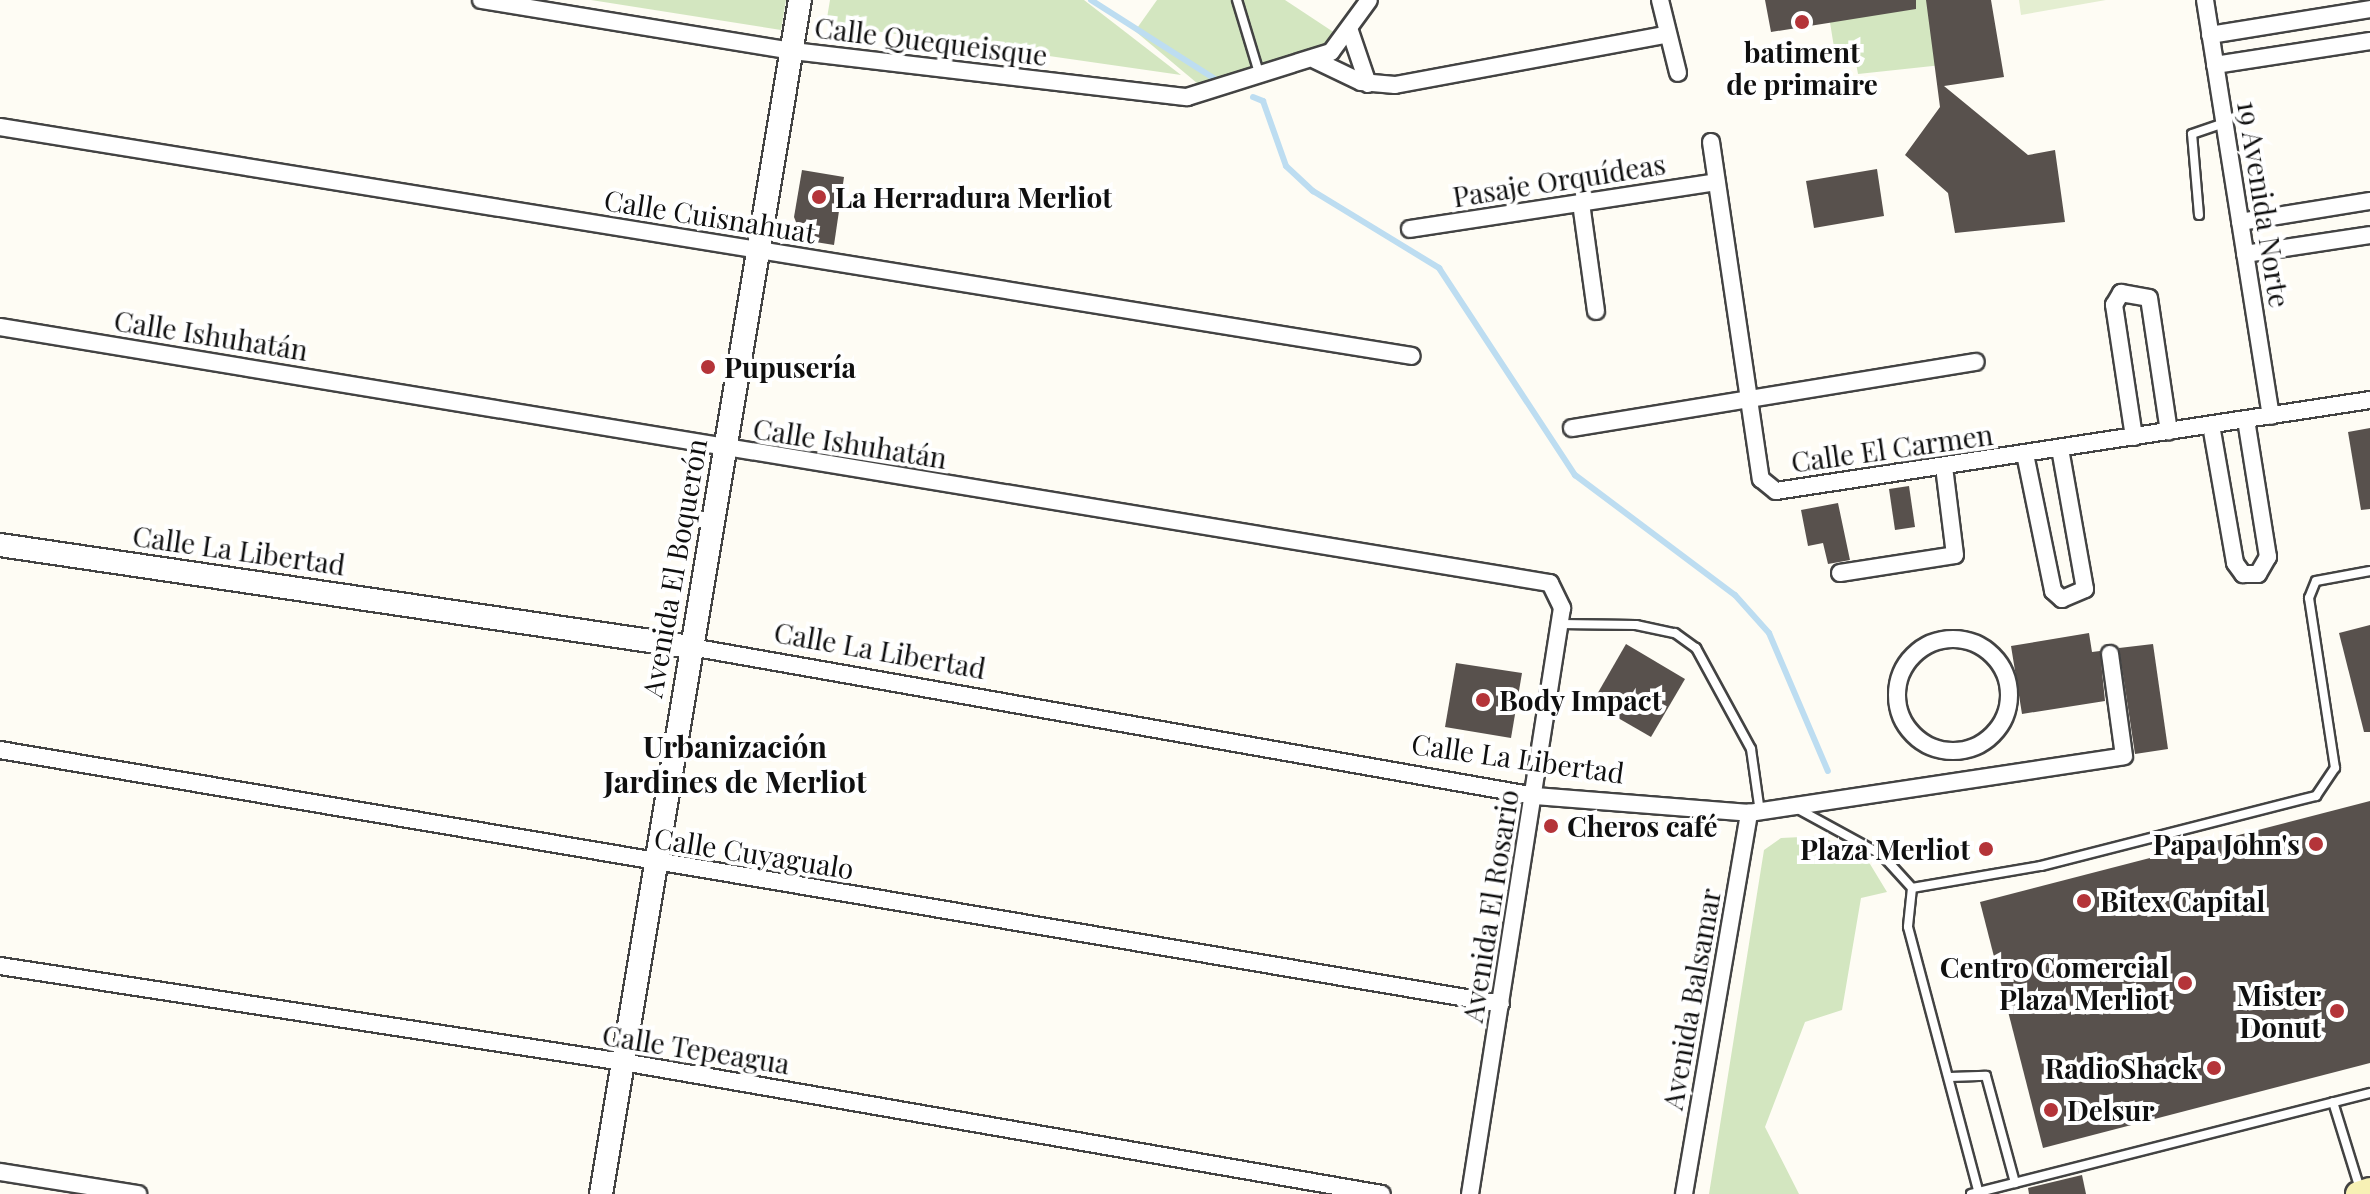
<!DOCTYPE html>
<meta charset="utf-8">
<style>
body{margin:0}
#map{position:relative;width:2370px;height:1194px;overflow:hidden;background:#fefcf4;font-family:"Playfair Display",serif}
div>[style]{position:absolute}
[style*='--x']{left:calc(var(--x)*1px);top:calc(var(--y)*1px);width:calc(var(--w)*1px);rotate:calc(var(--a)*1deg)}
.green>*{inset:0;background:#d3e6c0}
.pitch>*{inset:0;background:#e4eed1}
.stream>*{height:6px;margin:-3px;padding:0 3px;transform-origin:3px;border-radius:3px;background:#bdddf1}
.building>*{inset:0;background:#58514d}
.roads{filter:drop-shadow(2px 0 #434343) drop-shadow(-2px 0 #434343) drop-shadow(0 2px #434343) drop-shadow(0 -2px #434343)}
.service>*{height:8px;margin:-4px;padding:0 4px;transform-origin:4px;border-radius:4px;background:#fff}
.minor>*{height:16px;margin:-8px;padding:0 8px;transform-origin:8px;border-radius:8px;background:#fff}
.minor>.ring{margin:-8px;padding:0;box-sizing:content-box;background:none;border:16px solid #fff;border-radius:50%}
.tertiary>*{height:22px;margin:-11px;padding:0 11px;transform-origin:11px;border-radius:11px;background:#fff}
.secondary>*{height:24px;margin:-12px;padding:0 12px;transform-origin:12px;border-radius:12px;background:#f7f1b5}
.dots>*{width:22px;height:22px;translate:-50% -50%;box-sizing:border-box;border:4px solid #fff;border-radius:50%}
span{translate:-50% -50%;white-space:nowrap;text-align:center;line-height:1.15;-webkit-text-stroke:8px #fff;paint-order:stroke}
.street-label{font-size:28px;color:#101010}
.poi-label{font-size:28px;color:#101010;font-weight:700}
.left{translate:0 -50%;text-align:left}
.right{translate:-100% -50%;text-align:right}
.neighbourhood-label{font-size:30px;color:#101010;font-weight:700}
</style>
<div id="map">
<div class="green">
<div style="clip-path:polygon(591px 0,786px 0,781px 30px)"></div>
<div style="clip-path:polygon(830px 0,1084px 0,1181px 75px,826px 24px)"></div>
<div style="clip-path:polygon(1157px 0,1285px 0,1341px 37px,1204px 89px,1135px 31px)"></div>
<div style="clip-path:polygon(1888px 0,1931px 0,1942px 65px,1858px 74px,1856px 63px,1837px 66px,1828px 10px)"></div>
<div style="clip-path:polygon(1822px 836px,1870px 864px,1887px 892px,1861px 898px,1842px 1010px,1805px 1022px,1765px 1127px,1799px 1194px,1709px 1194px,1764px 850px,1781px 838px)"></div>
</div>
<div class="pitch">
<div style="clip-path:polygon(2019px 0,2106px 0,2021px 15px)"></div>
</div>
<div class="stream">
<div style="--x:1091;--y:0;--w:147;--a:32.5"></div>
<div style="--x:1253;--y:97;--w:11;--a:22"></div>
<div style="--x:1263;--y:101;--w:69;--a:70.5"></div>
<div style="--x:1286;--y:166;--w:37;--a:43"></div>
<div style="--x:1313;--y:191;--w:148;--a:31.4"></div>
<div style="--x:1439;--y:268;--w:248;--a:56.7"></div>
<div style="--x:1575;--y:475;--w:200;--a:36.9"></div>
<div style="--x:1735;--y:595;--w:51;--a:48.2"></div>
<div style="--x:1769;--y:633;--w:150;--a:66.9"></div>
</div>
<div class="building">
<div style="clip-path:polygon(1765px 0,1916px 0,1916px 9px,1771px 32px)"></div>
<div style="clip-path:polygon(1926px 0,1991px 0,2004px 77px,1944px 86px,2028px 155px,2055px 150px,2065px 222px,1955px 233px,1948px 193px,1905px 155px,1940px 107px)"></div>
<div style="clip-path:polygon(1877px 169px,1884px 216px,1814px 228px,1806px 181px)"></div>
<div style="clip-path:polygon(802px 170px,844px 177px,834px 245px,803px 240px,794px 217px)"></div>
<div style="clip-path:polygon(2370px 428px,2370px 509px,2361px 510px,2348px 432px)"></div>
<div style="clip-path:polygon(1909px 486px,1915px 527px,1895px 530px,1889px 489px)"></div>
<div style="clip-path:polygon(1838px 503px,1850px 560px,1828px 564px,1823px 543px,1808px 546px,1801px 510px)"></div>
<div style="clip-path:polygon(2370px 625px,2370px 732px,2364px 732px,2339px 633px)"></div>
<div style="clip-path:polygon(2089px 633px,2092px 652px,2100px 651px,2105px 701px,2022px 714px,2011px 646px)"></div>
<div style="clip-path:polygon(1626px 644px,1685px 679px,1651px 737px,1592px 703px)"></div>
<div style="clip-path:polygon(2153px 644px,2168px 749px,2135px 754px,2119px 648px)"></div>
<div style="clip-path:polygon(1456px 663px,1522px 673px,1511px 738px,1445px 727px)"></div>
<div style="clip-path:polygon(2370px 801px,2370px 1063px,2043px 1148px,1980px 902px)"></div>
<div style="clip-path:polygon(2082px 1175px,2086px 1194px,2029px 1194px,2028px 1188px)"></div>
</div>
<div class="roads">
<div class="service">
<div style="--x:1237;--y:0;--w:79;--a:73.2"></div>
<div style="--x:2199;--y:215;--w:81;--a:-94.9"></div>
<div style="--x:2192;--y:134;--w:34;--a:-19"></div>
<div style="--x:1560;--y:624;--w:76;--a:0.8"></div>
<div style="--x:1636;--y:625;--w:40;--a:12"></div>
<div style="--x:1675;--y:633;--w:26;--a:36"></div>
<div style="--x:1696;--y:648;--w:115;--a:61.4"></div>
<div style="--x:1751;--y:749;--w:64;--a:81.9"></div>
<div style="--x:1798;--y:809;--w:96;--a:28.7"></div>
<div style="--x:1882;--y:855;--w:45;--a:47.7"></div>
<div style="--x:1912;--y:888;--w:131;--a:-9.7"></div>
<div style="--x:2041;--y:866;--w:284;--a:-14.3"></div>
<div style="--x:2316;--y:796;--w:34;--a:-56"></div>
<div style="--x:2335;--y:768;--w:172;--a:-98.7"></div>
<div style="--x:2309;--y:598;--w:18;--a:-68"></div>
<div style="--x:2316;--y:581;--w:55;--a:-10.5"></div>
<div style="--x:1912;--y:888;--w:39;--a:96"></div>
<div style="--x:1908;--y:927;--w:276;--a:75.1"></div>
<div style="--x:1950;--y:1077;--w:36;--a:-2"></div>
<div style="--x:1986;--y:1076;--w:111;--a:74.8"></div>
<div style="--x:2333;--y:1102;--w:91;--a:72.8"></div>
<div style="--x:1971;--y:1194;--w:412;--a:-14.2"></div>
</div>
<div class="minor">
<div style="--x:481;--y:0;--w:316;--a:9.3"></div>
<div style="--x:793;--y:51;--w:397;--a:6.7"></div>
<div style="--x:1187;--y:97;--w:151;--a:-17.4"></div>
<div style="--x:1331;--y:52;--w:64;--a:-53.8"></div>
<div style="--x:1660;--y:0;--w:75;--a:76.1"></div>
<div style="--x:2205;--y:0;--w:421;--a:81"></div>
<div style="--x:1350;--y:31;--w:56;--a:71.2"></div>
<div style="--x:2210;--y:35;--w:162;--a:-9.2"></div>
<div style="--x:1315;--y:60;--w:51;--a:25.6"></div>
<div style="--x:1361;--y:82;--w:34;--a:5"></div>
<div style="--x:1395;--y:85;--w:276;--a:-10.5"></div>
<div style="--x:2215;--y:65;--w:157;--a:-8.8"></div>
<div style="--x:0;--y:127;--w:1430;--a:9.21"></div>
<div style="--x:1711;--y:142;--w:341;--a:81.6"></div>
<div style="--x:1761;--y:479;--w:19;--a:39"></div>
<div style="--x:1776;--y:491;--w:601;--a:-8.71"></div>
<div style="--x:1581;--y:203;--w:109;--a:82.1"></div>
<div style="--x:2240;--y:222;--w:132;--a:-9.2"></div>
<div style="--x:1410;--y:229;--w:310;--a:-8.7"></div>
<div style="--x:2245;--y:254;--w:126;--a:-8.6"></div>
<div style="--x:0;--y:327;--w:1571;--a:9.38"></div>
<div style="--x:1550;--y:583;--w:28;--a:64"></div>
<div style="--x:1562;--y:608;--w:593;--a:98.92"></div>
<div style="--x:2211;--y:425;--w:140;--a:80.1"></div>
<div style="--x:2235;--y:563;--w:14;--a:54"></div>
<div style="--x:2243;--y:574;--w:15;--a:0"></div>
<div style="--x:2258;--y:574;--w:20;--a:-60"></div>
<div style="--x:2268;--y:557;--w:139;--a:-99.1"></div>
<div style="--x:1572;--y:428;--w:409;--a:-9.3"></div>
<div style="--x:2134;--y:437;--w:134;--a:-98.6"></div>
<div style="--x:2114;--y:305;--w:14;--a:-60"></div>
<div style="--x:2121;--y:293;--w:28;--a:10"></div>
<div style="--x:2149;--y:298;--w:135;--a:81.5"></div>
<div style="--x:2025;--y:454;--w:140;--a:78.4"></div>
<div style="--x:2053;--y:591;--w:12;--a:42"></div>
<div style="--x:2062;--y:599;--w:25;--a:-23"></div>
<div style="--x:2085;--y:589;--w:142;--a:-100.1"></div>
<div style="--x:1840;--y:573;--w:116;--a:-8.9"></div>
<div style="--x:1955;--y:555;--w:89;--a:-97.1"></div>
<div class="ring" style="left:1897px;top:639px;width:96px;height:96px"></div>
<div style="--x:691;--y:647;--w:857;--a:10.01"></div>
<div style="--x:1535;--y:796;--w:215;--a:4.5"></div>
<div style="--x:1749;--y:813;--w:379;--a:-8.6"></div>
<div style="--x:2124;--y:756;--w:103;--a:-97.8"></div>
<div style="--x:0;--y:750;--w:1522;--a:9.6"></div>
<div style="--x:0;--y:966;--w:630;--a:8.76"></div>
<div style="--x:623;--y:1062;--w:770;--a:9.87"></div>
<div style="--x:0;--y:1172;--w:140;--a:9.1"></div>
<div style="--x:1684;--y:1194;--w:387;--a:-80.3"></div>
</div>
<div class="tertiary">
<div style="--x:0;--y:545;--w:698;--a:8.4"></div>
<div style="--x:601;--y:1194;--w:1210;--a:-80.54"></div>
</div>
<div class="secondary">
<div style="--x:2358;--y:1194;--w:13;--a:-18"></div>
</div>
</div>
<div class="dots">
<div style="left:1802px;top:22px;background:#b43439"></div>
<div style="left:819px;top:197px;background:#b43439"></div>
<div style="left:708px;top:367px;background:#b43439"></div>
<div style="left:1483px;top:700px;background:#b43439"></div>
<div style="left:1551px;top:826px;background:#b43439"></div>
<div style="left:2316px;top:844px;background:#b43439"></div>
<div style="left:1986px;top:849px;background:#b43439"></div>
<div style="left:2084px;top:901px;background:#b43439"></div>
<div style="left:2185px;top:983px;background:#b43439"></div>
<div style="left:2337px;top:1011px;background:#b43439"></div>
<div style="left:2214px;top:1068px;background:#b43439"></div>
<div style="left:2051px;top:1110px;background:#b43439"></div>
</div>
<div class="street-label">
<span style="left:931px;top:41px;rotate:7deg">Calle Quequeisque</span>
<span style="left:1559px;top:180px;rotate:-9deg">Pasaje Orquídeas</span>
<span style="left:2264px;top:204px;rotate:81deg">19 Avenida Norte</span>
<span style="left:710px;top:216px;rotate:9deg">Calle Cuisnahuat</span>
<span style="left:211px;top:335px;rotate:9deg">Calle Ishuhatán</span>
<span style="left:850px;top:443px;rotate:9deg">Calle Ishuhatán</span>
<span style="left:1892px;top:448px;rotate:-8deg">Calle El Carmen</span>
<span style="left:239px;top:550px;rotate:8deg">Calle La Libertad</span>
<span style="left:674px;top:568px;rotate:-80deg">Avenida El Boquerón</span>
<span style="left:880px;top:650px;rotate:10deg">Calle La Libertad</span>
<span style="left:1518px;top:758px;rotate:8deg">Calle La Libertad</span>
<span style="left:754px;top:853px;rotate:9deg">Calle Cuyagualo</span>
<span style="left:1490px;top:906px;rotate:-81deg">Avenida El Rosario</span>
<span style="left:1691px;top:999px;rotate:-80deg">Avenida Balsamar</span>
<span style="left:696px;top:1049px;rotate:9deg">Calle Tepeagua</span>
</div>
<div class="poi-label">
<span style="left:1802px;top:68px">batiment<br>de primaire</span>
<span class="left" style="left:835px;top:197px">La Herradura Merliot</span>
<span class="left" style="left:724px;top:367px">Pupusería</span>
<span class="left" style="left:1499px;top:700px">Body Impact</span>
<span class="left" style="left:1567px;top:826px">Cheros café</span>
<span class="right" style="left:2300px;top:844px">Papa John's</span>
<span class="right" style="left:1970px;top:849px">Plaza Merliot</span>
<span class="left" style="left:2100px;top:901px">Bitex Capital</span>
<span class="right" style="left:2169px;top:983px">Centro Comercial<br>Plaza Merliot</span>
<span class="right" style="left:2321px;top:1011px">Mister<br>Donut</span>
<span class="right" style="left:2198px;top:1068px">RadioShack</span>
<span class="left" style="left:2067px;top:1110px">Delsur</span>
</div>
<div class="neighbourhood-label">
<span style="left:735px;top:763px">Urbanización<br>Jardines de Merliot</span>
</div>
</div>
